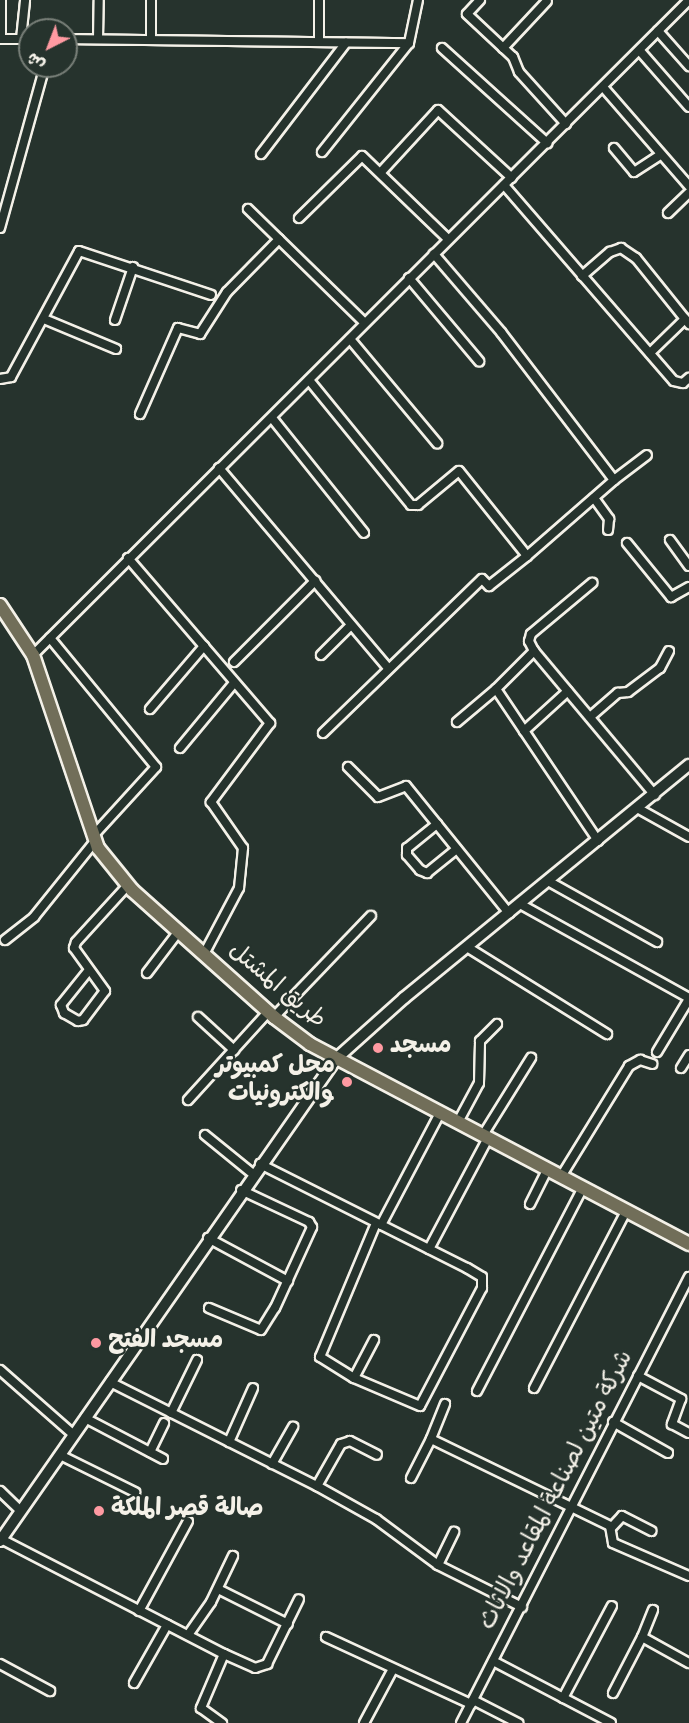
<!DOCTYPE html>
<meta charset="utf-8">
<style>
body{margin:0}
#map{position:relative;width:689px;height:1723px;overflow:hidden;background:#26332d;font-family:Dekko,"Playpen Sans Arabic",sans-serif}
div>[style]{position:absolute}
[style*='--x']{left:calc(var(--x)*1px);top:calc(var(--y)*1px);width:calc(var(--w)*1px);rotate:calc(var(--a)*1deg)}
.roads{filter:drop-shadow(2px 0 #f4f1e8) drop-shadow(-2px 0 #f4f1e8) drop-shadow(0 2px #f4f1e8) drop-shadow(0 -2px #f4f1e8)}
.street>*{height:8px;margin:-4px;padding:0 4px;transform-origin:4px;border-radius:4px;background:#26332d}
.secondary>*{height:10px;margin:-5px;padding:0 5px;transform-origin:5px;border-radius:5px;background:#26332d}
.primary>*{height:12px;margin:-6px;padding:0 6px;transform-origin:6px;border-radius:6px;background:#716e59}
.dots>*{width:16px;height:16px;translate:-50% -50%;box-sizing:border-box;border:3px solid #26332d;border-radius:50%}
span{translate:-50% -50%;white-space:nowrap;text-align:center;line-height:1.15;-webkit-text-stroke:4.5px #26332d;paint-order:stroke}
.street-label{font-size:24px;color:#f4f1e8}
.poi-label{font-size:24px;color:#f4f1e8;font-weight:700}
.left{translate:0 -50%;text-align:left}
.right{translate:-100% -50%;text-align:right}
.north{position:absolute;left:18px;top:18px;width:60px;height:60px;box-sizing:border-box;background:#26332d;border:2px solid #787f78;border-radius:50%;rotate:222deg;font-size:16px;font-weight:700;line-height:24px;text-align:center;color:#f4f1e8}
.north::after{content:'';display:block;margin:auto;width:21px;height:27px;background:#ff9aa2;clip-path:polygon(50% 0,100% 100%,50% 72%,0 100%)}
</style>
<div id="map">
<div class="roads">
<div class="street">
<div style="--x:1;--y:0;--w:39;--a:90"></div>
<div style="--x:480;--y:0;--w:19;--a:133"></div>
<div style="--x:467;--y:14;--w:63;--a:43.1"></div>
<div style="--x:513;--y:57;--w:16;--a:68"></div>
<div style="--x:519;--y:72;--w:70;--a:47.9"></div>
<div style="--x:658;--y:31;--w:47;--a:48.5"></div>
<div style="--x:0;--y:39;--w:30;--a:0"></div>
<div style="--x:21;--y:39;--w:39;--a:-84"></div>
<div style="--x:66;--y:39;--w:343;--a:0.7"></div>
<div style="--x:98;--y:39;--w:39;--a:-89"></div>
<div style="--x:151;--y:39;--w:39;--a:-90"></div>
<div style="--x:319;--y:42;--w:42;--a:-90"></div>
<div style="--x:442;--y:48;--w:142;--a:42.1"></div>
<div style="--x:503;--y:48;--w:64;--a:-46.9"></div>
<div style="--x:640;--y:51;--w:74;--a:48.8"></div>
<div style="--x:603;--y:87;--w:131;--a:49"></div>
<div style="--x:614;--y:148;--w:31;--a:50"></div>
<div style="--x:634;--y:172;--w:31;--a:-33"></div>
<div style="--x:322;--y:152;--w:139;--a:-51.4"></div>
<div style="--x:409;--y:43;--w:44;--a:-78.2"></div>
<div style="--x:261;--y:154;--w:140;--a:-52.6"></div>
<div style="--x:381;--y:172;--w:84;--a:-47.4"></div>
<div style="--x:438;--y:110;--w:100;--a:42.6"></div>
<div style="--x:504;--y:185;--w:259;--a:49.1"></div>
<div style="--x:674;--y:381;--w:9;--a:13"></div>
<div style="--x:683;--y:383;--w:8;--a:-40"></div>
<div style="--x:248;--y:209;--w:163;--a:44.3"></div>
<div style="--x:668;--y:213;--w:29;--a:-44"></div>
<div style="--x:299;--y:218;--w:88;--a:-44.5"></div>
<div style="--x:362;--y:156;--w:120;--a:44"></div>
<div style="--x:0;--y:228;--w:168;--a:-74.5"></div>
<div style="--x:582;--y:276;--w:37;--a:-41"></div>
<div style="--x:610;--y:252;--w:12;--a:-20"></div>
<div style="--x:621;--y:248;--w:18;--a:34"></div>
<div style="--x:636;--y:258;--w:85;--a:51.2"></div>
<div style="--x:409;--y:278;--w:109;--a:49.9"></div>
<div style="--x:44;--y:319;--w:78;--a:22.6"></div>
<div style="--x:115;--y:320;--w:56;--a:-71.2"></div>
<div style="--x:350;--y:339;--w:136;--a:50.1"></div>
<div style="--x:650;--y:353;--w:49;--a:-44.2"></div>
<div style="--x:0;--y:379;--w:11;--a:-10"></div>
<div style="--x:11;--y:377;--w:143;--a:-61.6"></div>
<div style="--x:79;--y:251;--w:139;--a:18.4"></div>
<div style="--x:309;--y:380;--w:161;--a:50.8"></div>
<div style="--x:411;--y:505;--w:7;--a:0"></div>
<div style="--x:418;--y:505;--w:53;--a:-39.7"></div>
<div style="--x:459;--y:471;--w:109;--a:51.3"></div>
<div style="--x:527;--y:556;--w:116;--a:-41.1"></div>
<div style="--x:614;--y:480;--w:186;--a:-127.4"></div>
<div style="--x:501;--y:332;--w:103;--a:-130.7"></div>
<div style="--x:140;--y:414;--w:94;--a:-66.2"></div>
<div style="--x:178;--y:328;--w:23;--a:15"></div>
<div style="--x:200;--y:334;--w:50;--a:-57.3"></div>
<div style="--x:227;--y:292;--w:74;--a:-45.5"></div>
<div style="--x:272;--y:418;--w:147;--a:51.3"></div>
<div style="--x:219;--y:468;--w:262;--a:49.8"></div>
<div style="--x:614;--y:480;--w:41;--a:-37.1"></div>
<div style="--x:594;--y:498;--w:26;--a:54"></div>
<div style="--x:609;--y:519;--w:11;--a:95"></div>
<div style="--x:670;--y:540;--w:32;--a:54"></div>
<div style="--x:627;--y:543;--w:70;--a:50.8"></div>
<div style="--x:671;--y:597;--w:21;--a:-29"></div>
<div style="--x:128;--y:558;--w:218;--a:49.3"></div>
<div style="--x:270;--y:723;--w:99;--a:126.8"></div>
<div style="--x:211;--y:802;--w:56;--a:55.2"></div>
<div style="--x:243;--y:848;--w:40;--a:95.7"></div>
<div style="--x:239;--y:888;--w:75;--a:117.9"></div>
<div style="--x:50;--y:638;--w:167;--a:50.6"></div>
<div style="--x:156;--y:767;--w:93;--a:132.4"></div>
<div style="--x:534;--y:651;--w:188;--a:50"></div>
<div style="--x:33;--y:655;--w:927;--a:-44.96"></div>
<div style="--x:321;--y:655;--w:42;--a:-45"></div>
<div style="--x:234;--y:662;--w:115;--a:-45"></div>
<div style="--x:496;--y:689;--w:54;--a:-45"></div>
<div style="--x:534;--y:651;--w:11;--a:-117"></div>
<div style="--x:529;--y:641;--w:7;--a:-74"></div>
<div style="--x:531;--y:634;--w:80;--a:-39.9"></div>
<div style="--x:150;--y:709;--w:83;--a:-49.4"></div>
<div style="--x:590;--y:717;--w:37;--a:-41"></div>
<div style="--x:618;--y:693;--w:10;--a:-6"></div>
<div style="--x:628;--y:692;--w:40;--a:-37"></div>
<div style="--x:660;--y:668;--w:19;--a:-62"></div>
<div style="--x:457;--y:722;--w:51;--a:-40.2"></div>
<div style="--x:496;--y:689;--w:183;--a:56.1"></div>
<div style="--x:524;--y:731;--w:59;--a:-42.3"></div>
<div style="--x:323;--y:733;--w:221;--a:-44.1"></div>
<div style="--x:482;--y:579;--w:10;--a:45"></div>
<div style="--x:489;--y:586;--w:48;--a:-38.3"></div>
<div style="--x:180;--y:748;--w:85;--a:-50.3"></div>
<div style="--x:348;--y:767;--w:42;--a:45"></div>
<div style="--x:378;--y:797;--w:30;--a:-21"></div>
<div style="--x:406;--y:786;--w:164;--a:51"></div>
<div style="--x:639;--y:809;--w:57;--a:29.2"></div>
<div style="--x:437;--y:824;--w:38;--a:141"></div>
<div style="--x:407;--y:848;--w:7;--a:90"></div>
<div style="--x:407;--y:855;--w:20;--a:49"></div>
<div style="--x:420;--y:870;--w:8;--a:23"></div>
<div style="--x:427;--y:873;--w:38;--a:-39"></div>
<div style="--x:548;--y:881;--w:125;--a:29.2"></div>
<div style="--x:520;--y:904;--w:193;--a:29.1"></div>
<div style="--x:5;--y:940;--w:37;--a:-38"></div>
<div style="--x:34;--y:917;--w:97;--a:-51.2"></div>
<div style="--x:467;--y:947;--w:165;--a:31.9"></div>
<div style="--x:89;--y:970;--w:45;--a:128.7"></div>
<div style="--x:61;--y:1005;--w:9;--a:69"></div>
<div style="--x:64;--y:1013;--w:16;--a:30"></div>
<div style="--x:78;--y:1021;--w:5;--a:-11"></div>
<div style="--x:83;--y:1020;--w:36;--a:-53"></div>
<div style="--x:105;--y:991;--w:53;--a:-125.8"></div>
<div style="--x:74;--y:948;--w:6;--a:-72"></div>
<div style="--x:76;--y:942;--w:77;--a:-47.6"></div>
<div style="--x:147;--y:973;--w:53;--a:-52.7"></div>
<div style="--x:198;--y:1017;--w:49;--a:42.5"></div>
<div style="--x:274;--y:1017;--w:140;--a:-46.2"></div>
<div style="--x:657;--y:1052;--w:62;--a:-58.9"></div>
<div style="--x:681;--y:1068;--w:15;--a:-58"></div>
<div style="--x:188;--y:1100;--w:119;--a:-47.7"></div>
<div style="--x:458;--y:1122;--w:44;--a:-61.7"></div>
<div style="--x:479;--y:1083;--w:42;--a:-88.6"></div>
<div style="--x:480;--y:1041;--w:24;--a:-45"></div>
<div style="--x:205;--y:1135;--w:62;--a:39.1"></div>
<div style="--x:483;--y:1135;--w:91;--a:-58.1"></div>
<div style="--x:260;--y:1164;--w:232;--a:26.7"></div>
<div style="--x:467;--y:1268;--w:17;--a:31"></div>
<div style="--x:482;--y:1277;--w:11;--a:90"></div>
<div style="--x:482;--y:1288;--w:133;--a:117.7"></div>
<div style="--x:420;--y:1406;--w:72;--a:-157"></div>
<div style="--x:354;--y:1378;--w:40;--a:-148"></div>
<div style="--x:320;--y:1357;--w:145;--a:-67.3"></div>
<div style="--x:562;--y:1175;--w:128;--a:-58.4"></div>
<div style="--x:629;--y:1066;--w:13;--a:-29"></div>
<div style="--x:640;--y:1060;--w:13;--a:18"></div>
<div style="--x:530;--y:1204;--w:40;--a:-63.4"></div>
<div style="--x:381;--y:1225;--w:127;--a:-62.2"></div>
<div style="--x:208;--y:1238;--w:91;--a:28.3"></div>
<div style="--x:429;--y:1249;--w:126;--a:-62"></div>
<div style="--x:209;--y:1308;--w:56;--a:22.9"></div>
<div style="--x:261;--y:1330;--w:26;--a:-58"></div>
<div style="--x:275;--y:1308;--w:89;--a:-65.4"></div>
<div style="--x:312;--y:1227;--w:6;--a:-121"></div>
<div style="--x:309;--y:1222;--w:75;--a:-154.8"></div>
<div style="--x:0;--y:1370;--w:98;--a:41.3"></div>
<div style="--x:638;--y:1376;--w:49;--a:28.1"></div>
<div style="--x:681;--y:1399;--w:27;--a:110"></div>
<div style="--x:672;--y:1424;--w:19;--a:28"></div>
<div style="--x:354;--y:1378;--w:43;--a:-62.2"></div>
<div style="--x:110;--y:1382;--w:232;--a:26.7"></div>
<div style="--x:317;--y:1486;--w:68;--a:29.2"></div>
<div style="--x:376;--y:1519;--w:77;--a:36.6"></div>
<div style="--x:438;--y:1565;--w:94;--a:26.6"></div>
<div style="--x:534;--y:1388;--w:199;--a:-62.5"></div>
<div style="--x:477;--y:1391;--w:230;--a:-62.5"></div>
<div style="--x:445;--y:1404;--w:38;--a:112"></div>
<div style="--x:431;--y:1439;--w:199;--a:25.9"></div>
<div style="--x:610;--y:1526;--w:17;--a:80"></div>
<div style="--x:613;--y:1543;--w:83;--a:23.5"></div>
<div style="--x:171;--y:1413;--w:59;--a:-63.9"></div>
<div style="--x:85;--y:1418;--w:88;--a:27.7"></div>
<div style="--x:613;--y:1422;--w:63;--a:29.4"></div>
<div style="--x:229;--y:1442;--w:59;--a:-66"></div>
<div style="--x:150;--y:1452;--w:32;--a:-64"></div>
<div style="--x:60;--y:1455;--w:84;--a:26.3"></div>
<div style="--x:272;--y:1464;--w:43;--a:-60.4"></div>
<div style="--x:411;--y:1478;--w:44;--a:-62.9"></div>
<div style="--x:317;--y:1486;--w:48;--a:-60.3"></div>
<div style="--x:341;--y:1444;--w:9;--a:-18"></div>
<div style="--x:350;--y:1441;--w:30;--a:27"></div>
<div style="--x:0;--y:1491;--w:29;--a:44"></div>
<div style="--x:611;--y:1528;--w:16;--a:-47"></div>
<div style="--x:622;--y:1516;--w:33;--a:27"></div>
<div style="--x:1;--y:1539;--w:251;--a:27.3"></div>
<div style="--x:224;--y:1654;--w:59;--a:113.1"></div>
<div style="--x:201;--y:1708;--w:26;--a:36"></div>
<div style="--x:438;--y:1565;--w:37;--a:-64"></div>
<div style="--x:218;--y:1589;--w:78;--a:26.6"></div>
<div style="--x:653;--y:1610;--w:29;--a:112"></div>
<div style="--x:642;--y:1637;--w:54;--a:29"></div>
<div style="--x:139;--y:1611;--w:102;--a:-61.4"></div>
<div style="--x:188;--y:1635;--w:40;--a:-55.1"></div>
<div style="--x:211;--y:1602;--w:51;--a:-64.4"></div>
<div style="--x:326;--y:1637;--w:160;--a:24.8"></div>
<div style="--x:224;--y:1654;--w:34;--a:24"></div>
<div style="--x:255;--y:1668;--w:13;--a:-18"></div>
<div style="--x:267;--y:1664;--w:72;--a:-63.8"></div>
<div style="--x:493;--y:1661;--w:133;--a:27.7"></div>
<div style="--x:0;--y:1664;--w:57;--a:28.4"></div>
<div style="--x:134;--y:1683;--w:67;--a:-60.4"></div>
<div style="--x:613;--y:1693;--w:63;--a:-62.6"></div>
<div style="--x:563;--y:1698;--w:104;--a:-62"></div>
<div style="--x:473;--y:1700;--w:51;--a:27.1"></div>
<div style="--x:364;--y:1723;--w:61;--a:-61.8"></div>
<div style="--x:461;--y:1723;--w:501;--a:-62.92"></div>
</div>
<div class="secondary">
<div style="--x:0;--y:1541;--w:588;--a:-55.12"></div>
<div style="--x:336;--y:1059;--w:91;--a:-41.9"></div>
<div style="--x:404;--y:998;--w:368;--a:-39.3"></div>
</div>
<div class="primary">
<div style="--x:0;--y:605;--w:60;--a:56.6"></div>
<div style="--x:33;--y:655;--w:204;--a:71.4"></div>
<div style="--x:98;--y:848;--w:54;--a:51"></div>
<div style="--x:132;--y:890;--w:191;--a:41.8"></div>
<div style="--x:274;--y:1017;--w:45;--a:36.9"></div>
<div style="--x:310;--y:1044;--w:429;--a:27.8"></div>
</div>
</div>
<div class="dots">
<div style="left:378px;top:1048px;background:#ff9aa2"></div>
<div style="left:347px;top:1082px;background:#ff9aa2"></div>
<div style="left:96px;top:1343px;background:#ff9aa2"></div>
<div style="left:99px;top:1511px;background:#ff9aa2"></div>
</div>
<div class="street-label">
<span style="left:276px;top:987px;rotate:40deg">طريق المشتل</span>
<span style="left:558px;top:1491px;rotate:-63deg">شركة متين لصناعة المقاعد والاثاث</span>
</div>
<div class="poi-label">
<span class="left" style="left:390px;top:1048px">مسجد</span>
<span class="right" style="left:335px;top:1082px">محل كمبيوتر<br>والكترونيات</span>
<span class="left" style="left:108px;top:1343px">مسجد الفتح</span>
<span class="left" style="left:111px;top:1511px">صالة قصر الملكة</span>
</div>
<div class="north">ش</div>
</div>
